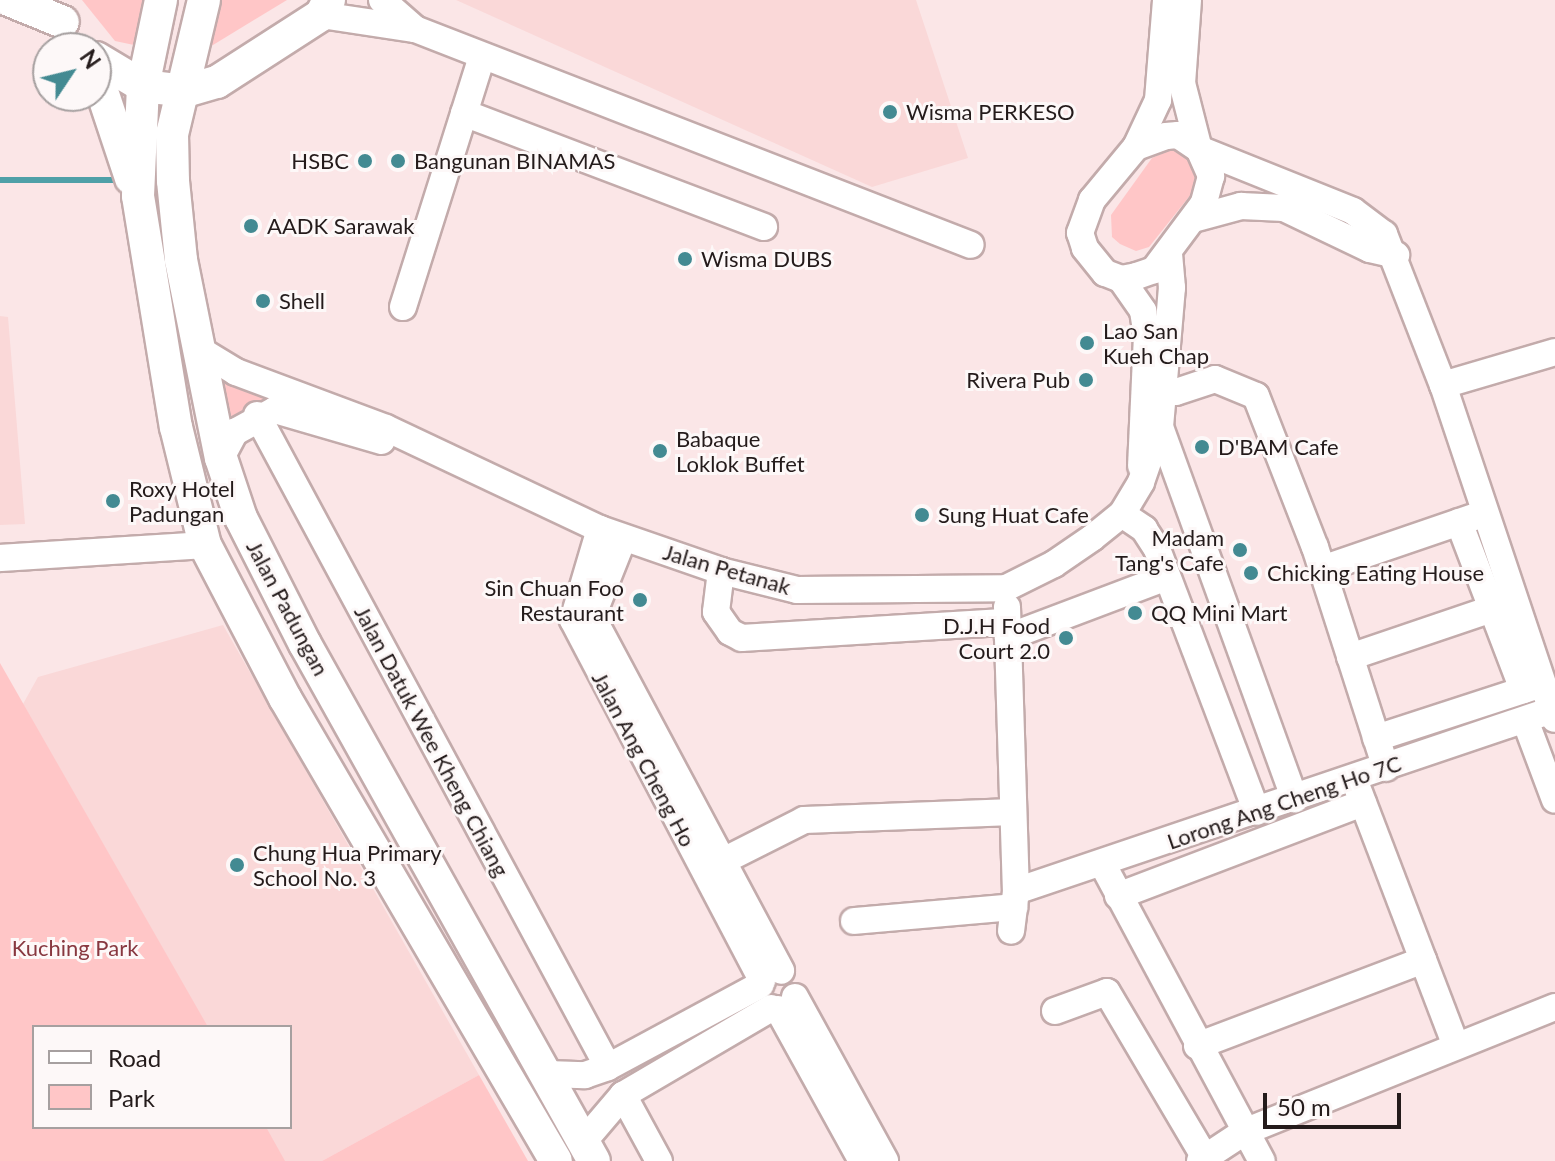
<!DOCTYPE html>
<style>
body{margin:0}
#map{position:relative;width:1555px;height:1161px;overflow:hidden;background:#fbe6e7;font-family:Lato,sans-serif}
div>[style]{position:absolute}
[style*='--x']{left:calc(var(--x)*1px);top:calc(var(--y)*1px);width:calc(var(--w)*1px);rotate:calc(var(--a)*1deg)}
.built>*{inset:0;background:#fad8d8}
.green>*{inset:0;background:#ffc6c7}
.stream>*{height:6px;margin:-3px;padding:0 3px;transform-origin:3px;border-radius:3px;background:#4fa0a8}
.roads{filter:drop-shadow(2px 0 #c3abab) drop-shadow(-2px 0 #c3abab) drop-shadow(0 2px #c3abab) drop-shadow(0 -2px #c3abab)}
.minor>*{height:26px;margin:-13px;padding:0 13px;transform-origin:13px;border-radius:13px;background:#fff}
.major>*{height:32px;margin:-16px;padding:0 16px;transform-origin:16px;border-radius:16px;background:#fff}
.dots>*{width:22px;height:22px;translate:-50% -50%;box-sizing:border-box;border:4px solid #fdf8f8;border-radius:50%}
span{translate:-50% -50%;white-space:nowrap;text-align:center;line-height:1.15;-webkit-text-stroke:6px #fdf8f8;paint-order:stroke}
.poi-label{font-size:22px;color:#241b1b}
.left{translate:0 -50%;text-align:left}
.right{translate:-100% -50%;text-align:right}
.street-label{font-size:22px;color:#241b1b}
.park-label{font-size:22px;color:#883840}
.legend{position:absolute;left:32px;top:1025px;width:260px;height:104px;box-sizing:border-box;background:#fdf8f8;border:2px solid #a6a0a0;margin:0;padding:10px 14px;list-style:none;font-size:24px;color:#241b1b}
.legend li{display:flex;align-items:center;gap:16px;height:40px}
.legend b{width:40px;border:2px solid #a6a0a0}
.north{position:absolute;left:32px;top:32px;width:80px;height:80px;box-sizing:border-box;background:#fdf8f8;border:2px solid #a6a0a0;border-radius:50%;rotate:55deg;font-size:22px;font-weight:700;line-height:32px;text-align:center;color:#241b1b}
.north::after{content:'';display:block;margin:auto;width:28px;height:36px;background:#438a92;clip-path:polygon(50% 0,100% 100%,50% 72%,0 100%)}
.scale{position:absolute;left:1263px;top:1093px;width:138px;height:36px;box-sizing:border-box;border:4px solid #241b1b;border-top:0;padding-left:10px;font-size:24px;line-height:28px;white-space:nowrap;color:#241b1b;-webkit-text-stroke:6px #fdf8f8;paint-order:stroke}
</style>
<div id="map">
<div class="built">
<div style="clip-path:polygon(456px 0,916px 0,968px 158px,872px 187px)"></div>
<div style="clip-path:polygon(0 316px,8px 317px,25px 524px,0 525px)"></div>
<div style="clip-path:polygon(223px 625px,479px 1075px,322px 1161px,282px 1161px,263px 1127px,290px 1127px,290px 1027px,206px 1027px,23px 704px,38px 677px)"></div>
</div>
<div class="green">
<div style="clip-path:polygon(82px 0,144px 0,134px 45px,115px 41px)"></div>
<div style="clip-path:polygon(208px 0,287px 0,195px 56px)"></div>
<div style="clip-path:polygon(1176px 147px,1192px 153px,1200px 183px,1149px 247px,1136px 251px,1120px 244px,1112px 237px,1111px 215px,1152px 158px)"></div>
<div style="clip-path:polygon(214px 369px,280px 391px,226px 420px)"></div>
<div style="clip-path:polygon(0 663px,208px 1027px,34px 1027px,34px 1127px,266px 1127px,285px 1161px,0 1161px)"></div>
<div style="clip-path:polygon(479px 1075px,528px 1161px,322px 1161px)"></div>
</div>
<div class="stream">
<div style="--x:0;--y:180;--w:115;--a:0"></div>
</div>
<div class="roads">
<div class="minor">
<div style="--x:382;--y:0;--w:44;--a:41.3"></div>
<div style="--x:1188;--y:0;--w:83;--a:94.1"></div>
<div style="--x:1182;--y:83;--w:68;--a:75.6"></div>
<div style="--x:1199;--y:149;--w:30;--a:66"></div>
<div style="--x:1211;--y:176;--w:28;--a:105"></div>
<div style="--x:1204;--y:203;--w:84;--a:126.7"></div>
<div style="--x:1154;--y:270;--w:18;--a:161"></div>
<div style="--x:1137;--y:276;--w:16;--a:169"></div>
<div style="--x:1121;--y:279;--w:17;--a:-159"></div>
<div style="--x:1105;--y:273;--w:32;--a:-129"></div>
<div style="--x:1085;--y:248;--w:16;--a:-108"></div>
<div style="--x:1080;--y:233;--w:35;--a:-70"></div>
<div style="--x:1092;--y:200;--w:69;--a:-50.3"></div>
<div style="--x:1136;--y:147;--w:32;--a:-20"></div>
<div style="--x:1166;--y:136;--w:12;--a:-5"></div>
<div style="--x:1178;--y:135;--w:25;--a:34"></div>
<div style="--x:1199;--y:149;--w:166;--a:21.9"></div>
<div style="--x:1353;--y:211;--w:39;--a:37"></div>
<div style="--x:1384;--y:234;--w:162;--a:68.7"></div>
<div style="--x:1443;--y:385;--w:352;--a:71.5"></div>
<div style="--x:321;--y:15;--w:95;--a:8.5"></div>
<div style="--x:415;--y:29;--w:596;--a:21.23"></div>
<div style="--x:464;--y:113;--w:321;--a:20.8"></div>
<div style="--x:1136;--y:147;--w:52;--a:-64.9"></div>
<div style="--x:1158;--y:100;--w:100;--a:-85.4"></div>
<div style="--x:1197;--y:218;--w:46;--a:-15.3"></div>
<div style="--x:1241;--y:206;--w:43;--a:2.7"></div>
<div style="--x:1284;--y:208;--w:95;--a:25.5"></div>
<div style="--x:1370;--y:249;--w:27;--a:13"></div>
<div style="--x:1121;--y:279;--w:39;--a:55"></div>
<div style="--x:1143;--y:311;--w:24;--a:81"></div>
<div style="--x:1147;--y:335;--w:131;--a:92.6"></div>
<div style="--x:403;--y:307;--w:262;--a:-72.5"></div>
<div style="--x:200;--y:350;--w:42;--a:31.4"></div>
<div style="--x:236;--y:372;--w:160;--a:20.5"></div>
<div style="--x:386;--y:428;--w:237;--a:25.3"></div>
<div style="--x:600;--y:529;--w:128;--a:19.1"></div>
<div style="--x:721;--y:571;--w:78;--a:14"></div>
<div style="--x:797;--y:590;--w:209;--a:-0.5"></div>
<div style="--x:1006;--y:588;--w:54;--a:-26.6"></div>
<div style="--x:1054;--y:564;--w:46;--a:-34.4"></div>
<div style="--x:1092;--y:538;--w:38;--a:-39"></div>
<div style="--x:1122;--y:514;--w:37;--a:-59"></div>
<div style="--x:1141;--y:482;--w:58;--a:-70.9"></div>
<div style="--x:1160;--y:427;--w:140;--a:-85.1"></div>
<div style="--x:1172;--y:288;--w:36;--a:-95"></div>
<div style="--x:1443;--y:385;--w:117;--a:-16.4"></div>
<div style="--x:1163;--y:390;--w:13;--a:9"></div>
<div style="--x:1176;--y:392;--w:41;--a:-18.4"></div>
<div style="--x:1215;--y:379;--w:44;--a:22.5"></div>
<div style="--x:1256;--y:396;--w:162;--a:68.7"></div>
<div style="--x:1315;--y:547;--w:232;--a:72.2"></div>
<div style="--x:257;--y:415;--w:740;--a:61.7"></div>
<div style="--x:1160;--y:427;--w:396;--a:70.1"></div>
<div style="--x:221;--y:458;--w:30;--a:-62"></div>
<div style="--x:235;--y:432;--w:46;--a:-28.8"></div>
<div style="--x:275;--y:410;--w:111;--a:16.2"></div>
<div style="--x:1122;--y:514;--w:27;--a:34"></div>
<div style="--x:1144;--y:529;--w:24;--a:57"></div>
<div style="--x:1157;--y:549;--w:281;--a:69.2"></div>
<div style="--x:1459;--y:522;--w:180;--a:69.1"></div>
<div style="--x:600;--y:529;--w:95;--a:106.5"></div>
<div style="--x:573;--y:620;--w:407;--a:62.3"></div>
<div style="--x:623;--y:539;--w:75;--a:111.8"></div>
<div style="--x:595;--y:609;--w:15;--a:86"></div>
<div style="--x:596;--y:624;--w:393;--a:61.9"></div>
<div style="--x:0;--y:558;--w:205;--a:-3.6"></div>
<div style="--x:1322;--y:569;--w:161;--a:-18.9"></div>
<div style="--x:721;--y:571;--w:41;--a:97"></div>
<div style="--x:716;--y:612;--w:24;--a:55"></div>
<div style="--x:730;--y:632;--w:13;--a:27"></div>
<div style="--x:742;--y:638;--w:265;--a:-3.5"></div>
<div style="--x:1007;--y:607;--w:284;--a:88.2"></div>
<div style="--x:1016;--y:891;--w:40;--a:97.1"></div>
<div style="--x:1008;--y:637;--w:170;--a:-20.7"></div>
<div style="--x:1350;--y:657;--w:150;--a:-18.7"></div>
<div style="--x:1525;--y:720;--w:85;--a:69.4"></div>
<div style="--x:1376;--y:738;--w:171;--a:-18"></div>
<div style="--x:1354;--y:779;--w:284;--a:69.1"></div>
<div style="--x:721;--y:862;--w:93;--a:-26.8"></div>
<div style="--x:804;--y:820;--w:209;--a:-2.2"></div>
<div style="--x:1102;--y:863;--w:338;--a:61.8"></div>
<div style="--x:1016;--y:891;--w:566;--a:-18.66"></div>
<div style="--x:1118;--y:896;--w:262;--a:-20.8"></div>
<div style="--x:854;--y:921;--w:161;--a:-5"></div>
<div style="--x:795;--y:997;--w:187;--a:61.2"></div>
<div style="--x:778;--y:1009;--w:174;--a:61.1"></div>
<div style="--x:1055;--y:1011;--w:55;--a:-20.1"></div>
<div style="--x:1107;--y:992;--w:193;--a:59.4"></div>
<div style="--x:1197;--y:1046;--w:242;--a:-20.8"></div>
<div style="--x:547;--y:1074;--w:38;--a:2"></div>
<div style="--x:585;--y:1075;--w:24;--a:-19"></div>
<div style="--x:608;--y:1067;--w:173;--a:-28.3"></div>
<div style="--x:623;--y:1095;--w:75;--a:61.4"></div>
<div style="--x:583;--y:1142;--w:62;--a:-49.6"></div>
<div style="--x:623;--y:1095;--w:172;--a:-30.4"></div>
<div style="--x:1200;--y:1161;--w:53;--a:-33.4"></div>
<div style="--x:1244;--y:1132;--w:335;--a:-21.9"></div>
</div>
<div class="major">
<div style="--x:9;--y:0;--w:58;--a:22.2"></div>
<div style="--x:161;--y:0;--w:88;--a:101.8"></div>
<div style="--x:143;--y:86;--w:110;--a:92.6"></div>
<div style="--x:138;--y:196;--w:234;--a:80.7"></div>
<div style="--x:176;--y:427;--w:122;--a:76.2"></div>
<div style="--x:205;--y:545;--w:173;--a:62.4"></div>
<div style="--x:285;--y:698;--w:536;--a:59.66"></div>
<div style="--x:204;--y:0;--w:138;--a:103.4"></div>
<div style="--x:172;--y:134;--w:47;--a:88.8"></div>
<div style="--x:173;--y:181;--w:79;--a:84.2"></div>
<div style="--x:181;--y:260;--w:202;--a:78.6"></div>
<div style="--x:221;--y:458;--w:63;--a:71.6"></div>
<div style="--x:241;--y:518;--w:141;--a:63.1"></div>
<div style="--x:305;--y:644;--w:592;--a:60.8"></div>
<div style="--x:96;--y:58;--w:55;--a:30.8"></div>
<div style="--x:143;--y:86;--w:42;--a:6.8"></div>
<div style="--x:185;--y:91;--w:33;--a:-16"></div>
<div style="--x:217;--y:82;--w:124;--a:-32.8"></div>
<div style="--x:321;--y:15;--w:17;--a:-62"></div>
<div style="--x:96;--y:73;--w:111;--a:71.6"></div>
</div>
</div>
<div class="dots">
<div style="left:890px;top:112px;background:#438a92"></div>
<div style="left:365px;top:161px;background:#438a92"></div>
<div style="left:398px;top:161px;background:#438a92"></div>
<div style="left:251px;top:226px;background:#438a92"></div>
<div style="left:685px;top:259px;background:#438a92"></div>
<div style="left:263px;top:301px;background:#438a92"></div>
<div style="left:1087px;top:343px;background:#438a92"></div>
<div style="left:1086px;top:380px;background:#438a92"></div>
<div style="left:1202px;top:447px;background:#438a92"></div>
<div style="left:660px;top:451px;background:#438a92"></div>
<div style="left:113px;top:501px;background:#438a92"></div>
<div style="left:922px;top:515px;background:#438a92"></div>
<div style="left:1240px;top:550px;background:#438a92"></div>
<div style="left:1251px;top:573px;background:#438a92"></div>
<div style="left:640px;top:600px;background:#438a92"></div>
<div style="left:1135px;top:613px;background:#438a92"></div>
<div style="left:1066px;top:638px;background:#438a92"></div>
<div style="left:237px;top:865px;background:#438a92"></div>
</div>
<div class="poi-label">
<span class="left" style="left:906px;top:112px">Wisma PERKESO</span>
<span class="right" style="left:349px;top:161px">HSBC</span>
<span class="left" style="left:414px;top:161px">Bangunan BINAMAS</span>
<span class="left" style="left:267px;top:226px">AADK Sarawak</span>
<span class="left" style="left:701px;top:259px">Wisma DUBS</span>
<span class="left" style="left:279px;top:301px">Shell</span>
<span class="left" style="left:1103px;top:343px">Lao San<br>Kueh Chap</span>
<span class="right" style="left:1070px;top:380px">Rivera Pub</span>
<span class="left" style="left:676px;top:451px">Babaque<br>Loklok Buffet</span>
<span class="left" style="left:1218px;top:447px">D'BAM Cafe</span>
<span class="left" style="left:129px;top:501px">Roxy Hotel<br>Padungan</span>
<span class="left" style="left:938px;top:515px">Sung Huat Cafe</span>
<span class="right" style="left:1224px;top:550px">Madam<br>Tang's Cafe</span>
<span class="left" style="left:1267px;top:573px">Chicking Eating House</span>
<span class="right" style="left:624px;top:600px">Sin Chuan Foo<br>Restaurant</span>
<span class="left" style="left:1151px;top:613px">QQ Mini Mart</span>
<span class="right" style="left:1050px;top:638px">D.J.H Food<br>Court 2.0</span>
<span class="left" style="left:253px;top:865px">Chung Hua Primary<br>School No. 3</span>
</div>
<div class="street-label">
<span style="left:727px;top:569px;rotate:16deg">Jalan Petanak</span>
<span style="left:288px;top:608px;rotate:62deg">Jalan Padungan</span>
<span style="left:432px;top:741px;rotate:62deg">Jalan Datuk Wee Kheng Chiang</span>
<span style="left:644px;top:759px;rotate:62deg">Jalan Ang Cheng Ho</span>
<span style="left:1284px;top:802px;rotate:-19deg">Lorong Ang Cheng Ho 7C</span>
</div>
<div class="park-label">
<span style="left:75px;top:948px">Kuching Park</span>
</div>
<ul class="legend">
<li><b style="height:10px;background:#fff"></b>Road</li>
<li><b style="height:22px;background:#ffc6c7"></b>Park</li>
</ul>
<div class="north">N</div>
<div class="scale">50 m</div>
</div>
